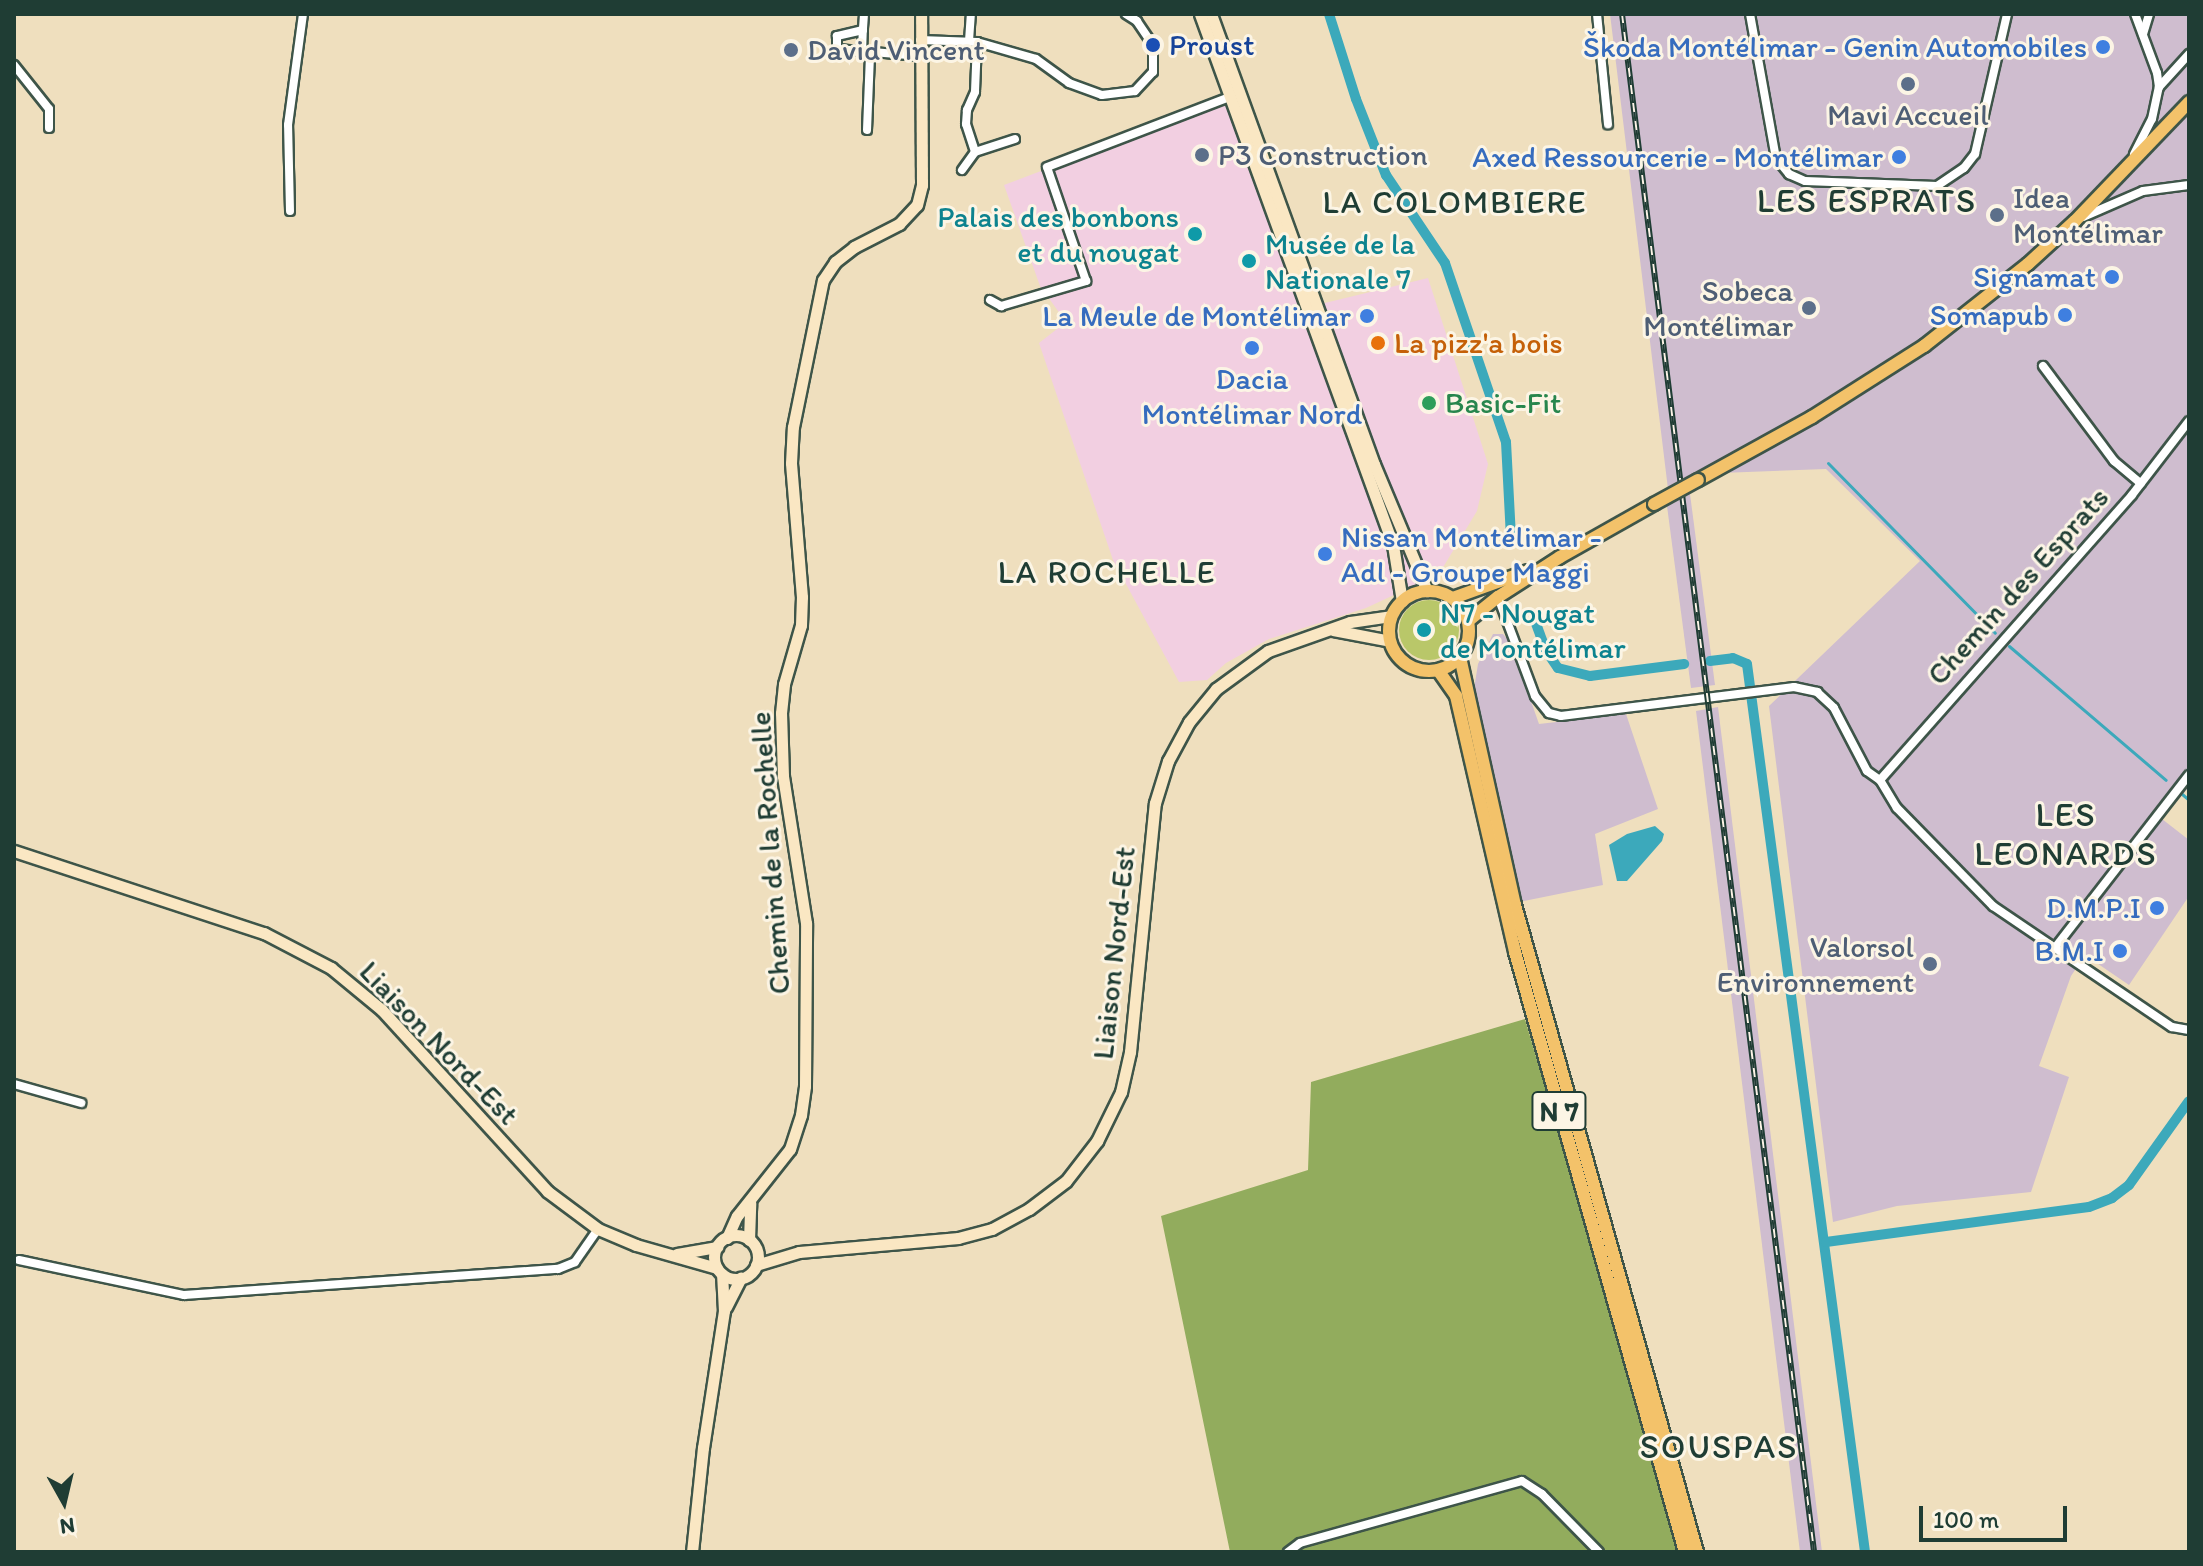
<!DOCTYPE html>
<meta charset="utf-8">
<style>
body{margin:0}
#map{position:relative;width:2203px;height:1566px;overflow:hidden;background:#efdfbe;font-family:Itim,sans-serif}
div>[style]{position:absolute}
[style*='--x']{left:calc(var(--x)*1px);top:calc(var(--y)*1px);width:calc(var(--w)*1px);rotate:calc(var(--a)*1deg)}
.built>*{inset:0;background:#f2cfe1}
.industrial>*{inset:0;background:#cfbdcf}
.green>*{inset:0;background:#b9c769}
.round{border-radius:50%}
.forest>*{inset:0;background:#92ac5d}
.water>*{inset:0;background:#3ca9bb}
.stream>*{height:3px;margin:-1.5px;padding:0 1.5px;transform-origin:1.5px;border-radius:1.5px;background:#3ca9bb}
.canal>*{height:10px;margin:-5px;padding:0 5px;transform-origin:5px;border-radius:5px;background:#3ca9bb}
.roads{filter:drop-shadow(2px 0 #3e5549) drop-shadow(-2px 0 #3e5549) drop-shadow(0 2px #3e5549) drop-shadow(0 -2px #3e5549)}
.street>*{height:8px;margin:-4px;padding:0 4px;transform-origin:4px;border-radius:4px;background:#fff}
.secondary>*{height:11px;margin:-5.5px;padding:0 5.5px;transform-origin:5.5px;border-radius:5.5px;background:#fae7c3}
.secondary>.ring{margin:-5.5px;padding:0;box-sizing:content-box;background:none;border:11px solid #fae7c3;border-radius:50%}
.primary>*{height:12px;margin:-6px;padding:0 6px;transform-origin:6px;border-radius:6px;background:#f3c26a}
.primary>.ring{margin:-6px;padding:0;box-sizing:content-box;background:none;border:12px solid #f3c26a;border-radius:50%}
.rail>*{height:6px;margin-top:-3px;transform-origin:0;background:repeating-linear-gradient(90deg,#fcf5e5 0 9px,#1f3d34 0 18px);box-sizing:border-box;border-block:2px solid #1f3d34}
.bridges{filter:drop-shadow(2px 0 #3e5549) drop-shadow(-2px 0 #3e5549) drop-shadow(0 2px #3e5549) drop-shadow(0 -2px #3e5549)}
.primary-bridge>*{height:12px;margin:-6px;padding:0 6px;transform-origin:6px;border-radius:6px;background:#f3c26a}
.dots>*{width:22px;height:22px;translate:-50% -50%;box-sizing:border-box;border:4px solid #fcf5e5;border-radius:50%}
span{translate:-50% -50%;white-space:nowrap;text-align:center;line-height:1.15;-webkit-text-stroke:6px #fcf5e5;paint-order:stroke}
.shield-label span{padding:2px 6px;background:#fcf5e5;border:2px solid;border-radius:6px;-webkit-text-stroke-width:0}
.shield-label{font-size:28px;color:#1f3d34;font-weight:700}
.transit-label{font-size:30px;color:#164399}
.left{translate:0 -50%;text-align:left}
.shop-label{font-size:30px;color:#366cbe}
.right{translate:-100% -50%;text-align:right}
.service-label{font-size:30px;color:#4e5e75}
.culture-label{font-size:30px;color:#0d838f}
.food-label{font-size:30px;color:#c56008}
.leisure-label{font-size:30px;color:#27864d}
.street-label{font-size:30px;color:#1f3d34}
.neighbourhood-label{font-size:32px;color:#1f3d34;letter-spacing:2px}
.quarter-label{font-size:34px;color:#1f3d34;letter-spacing:2px}
.frame{position:absolute;inset:0;border:16px solid #1f3d34;pointer-events:none}
.north{position:absolute;left:24px;top:1462px;width:80px;height:80px;-webkit-text-stroke:6px #fcf5e5;paint-order:stroke;rotate:172deg;font-size:22px;font-weight:700;line-height:32px;text-align:center;color:#1f3d34}
.north::after{content:'';display:block;margin:auto;width:28px;height:36px;background:#1f3d34;clip-path:polygon(50% 0,100% 100%,50% 72%,0 100%)}
.scale{position:absolute;left:1919px;top:1506px;width:148px;height:36px;box-sizing:border-box;border:4px solid #1f3d34;border-top:0;padding-left:10px;font-size:24px;line-height:28px;white-space:nowrap;color:#1f3d34;-webkit-text-stroke:6px #fcf5e5;paint-order:stroke}
</style>
<div id="map">
<div class="built">
<div style="clip-path:polygon(1225px 101px,1300px 309px,1428px 278px,1488px 464px,1477px 511px,1439px 574px,1366px 608px,1269px 639px,1226px 663px,1207px 680px,1179px 682px,1113px 560px,1039px 343px,1066px 322px,1040px 286px,1004px 185px)"></div>
</div>
<div class="industrial">
<div style="clip-path:polygon(1610px 14px,2189px 14px,2189px 787px,2162px 819px,2189px 840px,2189px 896px,2129px 985px,2085px 955px,2071px 976px,2039px 1066px,2069px 1077px,2031px 1192px,1897px 1206px,1833px 1222px,1769px 706px,1920px 561px,1826px 469px,1694px 474px,1668px 489px)"></div>
<div style="clip-path:polygon(1690px 494px,1715px 685px,1691px 688px,1667px 506px)"></div>
<div style="clip-path:polygon(1493px 634px,1503px 634px,1511px 644px,1539px 724px,1626px 714px,1658px 809px,1595px 834px,1603px 885px,1519px 902px,1474px 689px,1478px 664px)"></div>
<div style="clip-path:polygon(1718px 707px,1822px 1552px,1800px 1552px,1696px 711px)"></div>
</div>
<div class="green">
<div class="round" style="left:1399px;top:600px;width:60px;height:60px"></div>
</div>
<div class="forest">
<div style="clip-path:polygon(1525px 1019px,1681px 1552px,1230px 1552px,1161px 1216px,1308px 1170px,1311px 1082px)"></div>
</div>
<div class="water">
<div style="clip-path:polygon(1655px 826px,1664px 834px,1662px 841px,1627px 881px,1617px 881px,1609px 845px,1627px 834px)"></div>
</div>
<div class="stream">
<div style="--x:1828;--y:463;--w:238;--a:45.5"></div>
<div style="--x:2009;--y:646;--w:206;--a:40.5"></div>
<div style="--x:2182;--y:794;--w:9;--a:41"></div>
</div>
<div class="canal">
<div style="--x:1329;--y:14;--w:89;--a:72.4"></div>
<div style="--x:1356;--y:99;--w:82;--a:68.5"></div>
<div style="--x:1386;--y:175;--w:106;--a:56.2"></div>
<div style="--x:1445;--y:263;--w:189;--a:71.2"></div>
<div style="--x:1506;--y:442;--w:95;--a:87"></div>
<div style="--x:1534;--y:618;--w:33;--a:70"></div>
<div style="--x:1545;--y:649;--w:23;--a:56"></div>
<div style="--x:1558;--y:668;--w:33;--a:14"></div>
<div style="--x:1590;--y:676;--w:95;--a:-7.3"></div>
<div style="--x:1710;--y:661;--w:23;--a:-7"></div>
<div style="--x:1733;--y:658;--w:15;--a:23"></div>
<div style="--x:1747;--y:664;--w:896;--a:82.43"></div>
<div style="--x:1826;--y:1242;--w:265;--a:-7.6"></div>
<div style="--x:2089;--y:1207;--w:25;--a:-21"></div>
<div style="--x:2112;--y:1198;--w:21;--a:-37"></div>
<div style="--x:2129;--y:1185;--w:103;--a:-54.5"></div>
</div>
<div class="roads">
<div class="street">
<div style="--x:864;--y:14;--w:16;--a:94"></div>
<div style="--x:863;--y:30;--w:27;--a:167"></div>
<div style="--x:837;--y:36;--w:13;--a:90"></div>
<div style="--x:837;--y:49;--w:83;--a:4.8"></div>
<div style="--x:1597;--y:14;--w:111;--a:84.3"></div>
<div style="--x:1750;--y:14;--w:146;--a:79.8"></div>
<div style="--x:1776;--y:158;--w:21;--a:51"></div>
<div style="--x:1789;--y:174;--w:17;--a:24"></div>
<div style="--x:1805;--y:181;--w:132;--a:2.2"></div>
<div style="--x:1937;--y:186;--w:32;--a:-34"></div>
<div style="--x:1964;--y:168;--w:18;--a:-52"></div>
<div style="--x:1975;--y:154;--w:144;--a:-77.1"></div>
<div style="--x:2143;--y:34;--w:21;--a:-73"></div>
<div style="--x:920;--y:40;--w:57;--a:2"></div>
<div style="--x:977;--y:42;--w:61;--a:16.1"></div>
<div style="--x:1036;--y:59;--w:41;--a:36"></div>
<div style="--x:1069;--y:83;--w:35;--a:20"></div>
<div style="--x:1102;--y:95;--w:33;--a:-7"></div>
<div style="--x:1135;--y:91;--w:26;--a:-47"></div>
<div style="--x:1153;--y:72;--w:27;--a:-90"></div>
<div style="--x:1153;--y:45;--w:29;--a:-124"></div>
<div style="--x:1137;--y:21;--w:13;--a:-148"></div>
<div style="--x:969;--y:41;--w:27;--a:-86"></div>
<div style="--x:977;--y:42;--w:50;--a:92.3"></div>
<div style="--x:975;--y:92;--w:20;--a:114"></div>
<div style="--x:967;--y:110;--w:14;--a:94"></div>
<div style="--x:966;--y:124;--w:29;--a:72"></div>
<div style="--x:975;--y:152;--w:42;--a:-18"></div>
<div style="--x:862;--y:53;--w:23;--a:-88"></div>
<div style="--x:14;--y:65;--w:56;--a:51.5"></div>
<div style="--x:49;--y:109;--w:19;--a:90"></div>
<div style="--x:2159;--y:87;--w:45;--a:-47.7"></div>
<div style="--x:867;--y:130;--w:76;--a:-87.7"></div>
<div style="--x:2134;--y:154;--w:39;--a:-63"></div>
<div style="--x:2152;--y:119;--w:33;--a:-78"></div>
<div style="--x:2159;--y:87;--w:14;--a:-98"></div>
<div style="--x:2157;--y:73;--w:63;--a:-110.4"></div>
<div style="--x:962;--y:170;--w:22;--a:-54"></div>
<div style="--x:290;--y:211;--w:86;--a:-91.3"></div>
<div style="--x:288;--y:125;--w:112;--a:-82.3"></div>
<div style="--x:2083;--y:217;--w:65;--a:-23.4"></div>
<div style="--x:2143;--y:191;--w:46;--a:-7.4"></div>
<div style="--x:990;--y:300;--w:13;--a:29"></div>
<div style="--x:1001;--y:306;--w:89;--a:-16.4"></div>
<div style="--x:1086;--y:281;--w:120;--a:-108.9"></div>
<div style="--x:1047;--y:167;--w:195;--a:-21"></div>
<div style="--x:2043;--y:366;--w:119;--a:53.2"></div>
<div style="--x:2114;--y:461;--w:35;--a:40"></div>
<div style="--x:1498;--y:597;--w:106;--a:69.5"></div>
<div style="--x:1535;--y:696;--w:22;--a:51"></div>
<div style="--x:1549;--y:713;--w:12;--a:14"></div>
<div style="--x:1561;--y:716;--w:235;--a:-7.1"></div>
<div style="--x:1794;--y:687;--w:24;--a:12"></div>
<div style="--x:1817;--y:692;--w:23;--a:43"></div>
<div style="--x:1834;--y:708;--w:71;--a:62.4"></div>
<div style="--x:1867;--y:771;--w:16;--a:35"></div>
<div style="--x:1880;--y:780;--w:33;--a:59"></div>
<div style="--x:1897;--y:808;--w:137;--a:45.6"></div>
<div style="--x:1993;--y:906;--w:216;--a:34.1"></div>
<div style="--x:2172;--y:1027;--w:17;--a:10"></div>
<div style="--x:1880;--y:780;--w:380;--a:-48.5"></div>
<div style="--x:2132;--y:495;--w:93;--a:-52.4"></div>
<div style="--x:2054;--y:949;--w:220;--a:-52.2"></div>
<div style="--x:14;--y:1084;--w:70;--a:15.8"></div>
<div style="--x:19;--y:1260;--w:169;--a:12"></div>
<div style="--x:184;--y:1295;--w:375;--a:-4"></div>
<div style="--x:558;--y:1269;--w:18;--a:-22"></div>
<div style="--x:575;--y:1262;--w:40;--a:-55.1"></div>
<div style="--x:1288;--y:1552;--w:15;--a:-37"></div>
<div style="--x:1300;--y:1543;--w:230;--a:-15.6"></div>
<div style="--x:1522;--y:1481;--w:24;--a:33"></div>
<div style="--x:1542;--y:1494;--w:81;--a:45.5"></div>
</div>
<div class="secondary">
<div style="--x:1200;--y:14;--w:565;--a:70.03"></div>
<div style="--x:1393;--y:545;--w:57;--a:80.9"></div>
<div style="--x:1211;--y:14;--w:479;--a:70.1"></div>
<div style="--x:1374;--y:464;--w:138;--a:67.3"></div>
<div style="--x:1333;--y:630;--w:58;--a:10.9"></div>
<div style="--x:14;--y:851;--w:263;--a:18.2"></div>
<div style="--x:264;--y:933;--w:76;--a:27.6"></div>
<div style="--x:331;--y:968;--w:66;--a:39.5"></div>
<div style="--x:382;--y:1010;--w:245;--a:47.6"></div>
<div style="--x:547;--y:1191;--w:64;--a:36.7"></div>
<div style="--x:598;--y:1229;--w:41;--a:22.8"></div>
<div style="--x:636;--y:1245;--w:84;--a:15.9"></div>
<div class="ring" style="left:714px;top:1235px;width:33px;height:33px"></div>
<div style="--x:727;--y:1238;--w:24;--a:-66"></div>
<div style="--x:737;--y:1216;--w:85;--a:-51.7"></div>
<div style="--x:790;--y:1149;--w:36;--a:-72"></div>
<div style="--x:801;--y:1115;--w:29;--a:-82"></div>
<div style="--x:805;--y:1086;--w:163;--a:-89.6"></div>
<div style="--x:806;--y:923;--w:149;--a:-98.9"></div>
<div style="--x:783;--y:776;--w:63;--a:-91.8"></div>
<div style="--x:781;--y:713;--w:29;--a:-84"></div>
<div style="--x:784;--y:684;--w:61;--a:-73.9"></div>
<div style="--x:801;--y:625;--w:28;--a:-88"></div>
<div style="--x:802;--y:597;--w:134;--a:-94.7"></div>
<div style="--x:791;--y:463;--w:36;--a:-87"></div>
<div style="--x:793;--y:427;--w:150;--a:-78.5"></div>
<div style="--x:823;--y:280;--w:22;--a:-56"></div>
<div style="--x:835;--y:262;--w:24;--a:-38"></div>
<div style="--x:854;--y:247;--w:51;--a:-27.1"></div>
<div style="--x:899;--y:224;--w:26;--a:-47"></div>
<div style="--x:917;--y:205;--w:21;--a:-76"></div>
<div style="--x:922;--y:185;--w:171;--a:-90.3"></div>
<div style="--x:749;--y:1240;--w:37;--a:-88"></div>
<div style="--x:677;--y:1254;--w:41;--a:-9.9"></div>
<div style="--x:756;--y:1265;--w:45;--a:-16.8"></div>
<div style="--x:799;--y:1252;--w:160;--a:-5"></div>
<div style="--x:958;--y:1238;--w:35;--a:-15"></div>
<div style="--x:992;--y:1229;--w:42;--a:-28.4"></div>
<div style="--x:1029;--y:1209;--w:46;--a:-37.1"></div>
<div style="--x:1066;--y:1181;--w:51;--a:-52.2"></div>
<div style="--x:1097;--y:1141;--w:55;--a:-63.9"></div>
<div style="--x:1121;--y:1092;--w:41;--a:-77.3"></div>
<div style="--x:1130;--y:1052;--w:250;--a:-84.3"></div>
<div style="--x:1155;--y:803;--w:44;--a:-72.8"></div>
<div style="--x:1168;--y:761;--w:44;--a:-61.7"></div>
<div style="--x:1189;--y:722;--w:43;--a:-50.7"></div>
<div style="--x:1216;--y:689;--w:64;--a:-36.2"></div>
<div style="--x:1268;--y:651;--w:87;--a:-19.5"></div>
<div style="--x:1350;--y:622;--w:41;--a:-8.3"></div>
<div style="--x:726;--y:1307;--w:33;--a:-63"></div>
<div style="--x:692;--y:1552;--w:105;--a:-84"></div>
<div style="--x:703;--y:1448;--w:139;--a:-81.3"></div>
<div style="--x:724;--y:1311;--w:37;--a:-93"></div>
</div>
<div class="primary">
<div style="--x:1698;--y:480;--w:130;--a:-28.9"></div>
<div style="--x:1812;--y:417;--w:133;--a:-32.4"></div>
<div style="--x:1924;--y:346;--w:132;--a:-38.3"></div>
<div style="--x:2028;--y:264;--w:64;--a:-42.5"></div>
<div style="--x:2075;--y:221;--w:165;--a:-46.2"></div>
<div class="ring" style="left:1389px;top:591px;width:68px;height:68px"></div>
<div style="--x:1453;--y:598;--w:80;--a:-19.8"></div>
<div style="--x:1468;--y:621;--w:38;--a:-39"></div>
<div style="--x:1498;--y:597;--w:74;--a:-32.8"></div>
<div style="--x:1560;--y:557;--w:108;--a:-29.4"></div>
<div style="--x:1460;--y:657;--w:254;--a:77.5"></div>
<div style="--x:1515;--y:905;--w:672;--a:74.29"></div>
<div style="--x:1438;--y:670;--w:32;--a:55"></div>
<div style="--x:1456;--y:696;--w:263;--a:77"></div>
<div style="--x:1515;--y:952;--w:624;--a:74.18"></div>
</div>
</div>
<div class="rail">
<div style="--x:1622;--y:14;--w:1550;--a:82.88"></div>
</div>
<div class="bridges">
<div class="primary-bridge">
<div style="--x:1654;--y:504;--w:50;--a:-28.6"></div>
</div>
</div>
<div class="dots">
<div style="left:1153px;top:45px;background:#1a4fb4"></div>
<div style="left:2103px;top:47px;background:#3f7fe0"></div>
<div style="left:791px;top:50px;background:#5c6f8a"></div>
<div style="left:1908px;top:84px;background:#5c6f8a"></div>
<div style="left:1202px;top:155px;background:#5c6f8a"></div>
<div style="left:1899px;top:157px;background:#3f7fe0"></div>
<div style="left:1997px;top:215px;background:#5c6f8a"></div>
<div style="left:1195px;top:234px;background:#0f9aa8"></div>
<div style="left:1249px;top:261px;background:#0f9aa8"></div>
<div style="left:2112px;top:277px;background:#3f7fe0"></div>
<div style="left:1809px;top:308px;background:#5c6f8a"></div>
<div style="left:2065px;top:315px;background:#3f7fe0"></div>
<div style="left:1367px;top:316px;background:#3f7fe0"></div>
<div style="left:1378px;top:343px;background:#e8710a"></div>
<div style="left:1252px;top:348px;background:#3f7fe0"></div>
<div style="left:1429px;top:403px;background:#2e9e5b"></div>
<div style="left:1325px;top:554px;background:#3f7fe0"></div>
<div style="left:1424px;top:630px;background:#0f9aa8"></div>
<div style="left:2157px;top:908px;background:#3f7fe0"></div>
<div style="left:2120px;top:951px;background:#3f7fe0"></div>
<div style="left:1930px;top:964px;background:#5c6f8a"></div>
</div>
<div class="shield-label">
<span style="left:1559px;top:1111px">N 7</span>
</div>
<div class="transit-label">
<span class="left" style="left:1169px;top:45px">Proust</span>
</div>
<div class="shop-label">
<span class="right" style="left:2087px;top:47px">Škoda Montélimar - Genin Automobiles</span>
<span class="right" style="left:1883px;top:157px">Axed Ressourcerie - Montélimar</span>
<span class="right" style="left:2096px;top:277px">Signamat</span>
<span class="right" style="left:2049px;top:315px">Somapub</span>
<span class="right" style="left:1351px;top:316px">La Meule de Montélimar</span>
<span style="left:1252px;top:396px">Dacia<br>Montélimar Nord</span>
<span class="left" style="left:1341px;top:554px">Nissan Montélimar -<br>Adl - Groupe Maggi</span>
<span class="right" style="left:2141px;top:908px">D.M.P.I</span>
<span class="right" style="left:2104px;top:951px">B.M.I</span>
</div>
<div class="service-label">
<span class="left" style="left:807px;top:50px">David Vincent</span>
<span style="left:1908px;top:115px">Mavi Accueil</span>
<span class="left" style="left:1218px;top:155px">P3 Construction</span>
<span class="left" style="left:2013px;top:215px">Idea<br>Montélimar</span>
<span class="right" style="left:1793px;top:308px">Sobeca<br>Montélimar</span>
<span class="right" style="left:1914px;top:964px">Valorsol<br>Environnement</span>
</div>
<div class="culture-label">
<span class="right" style="left:1179px;top:234px">Palais des bonbons<br>et du nougat</span>
<span class="left" style="left:1265px;top:261px">Musée de la<br>Nationale 7</span>
<span class="left" style="left:1440px;top:630px">N7 - Nougat<br>de Montélimar</span>
</div>
<div class="food-label">
<span class="left" style="left:1394px;top:343px">La pizz'a bois</span>
</div>
<div class="leisure-label">
<span class="left" style="left:1445px;top:403px">Basic-Fit</span>
</div>
<div class="street-label">
<span style="left:2018px;top:586px;rotate:-48deg">Chemin des Esprats</span>
<span style="left:770px;top:853px;rotate:-94deg">Chemin de la Rochelle</span>
<span style="left:1114px;top:953px;rotate:-84deg">Liaison Nord-Est</span>
<span style="left:439px;top:1043px;rotate:46deg">Liaison Nord-Est</span>
</div>
<div class="neighbourhood-label">
<span style="left:1455px;top:202px">LA COLOMBIERE</span>
<span style="left:1107px;top:572px">LA ROCHELLE</span>
</div>
<div class="quarter-label">
<span style="left:1867px;top:201px">LES ESPRATS</span>
<span style="left:2066px;top:834px">LES<br>LEONARDS</span>
<span style="left:1719px;top:1447px">SOUSPAS</span>
</div>
<div class="frame"></div>
<div class="north">N</div>
<div class="scale">100 m</div>
</div>
